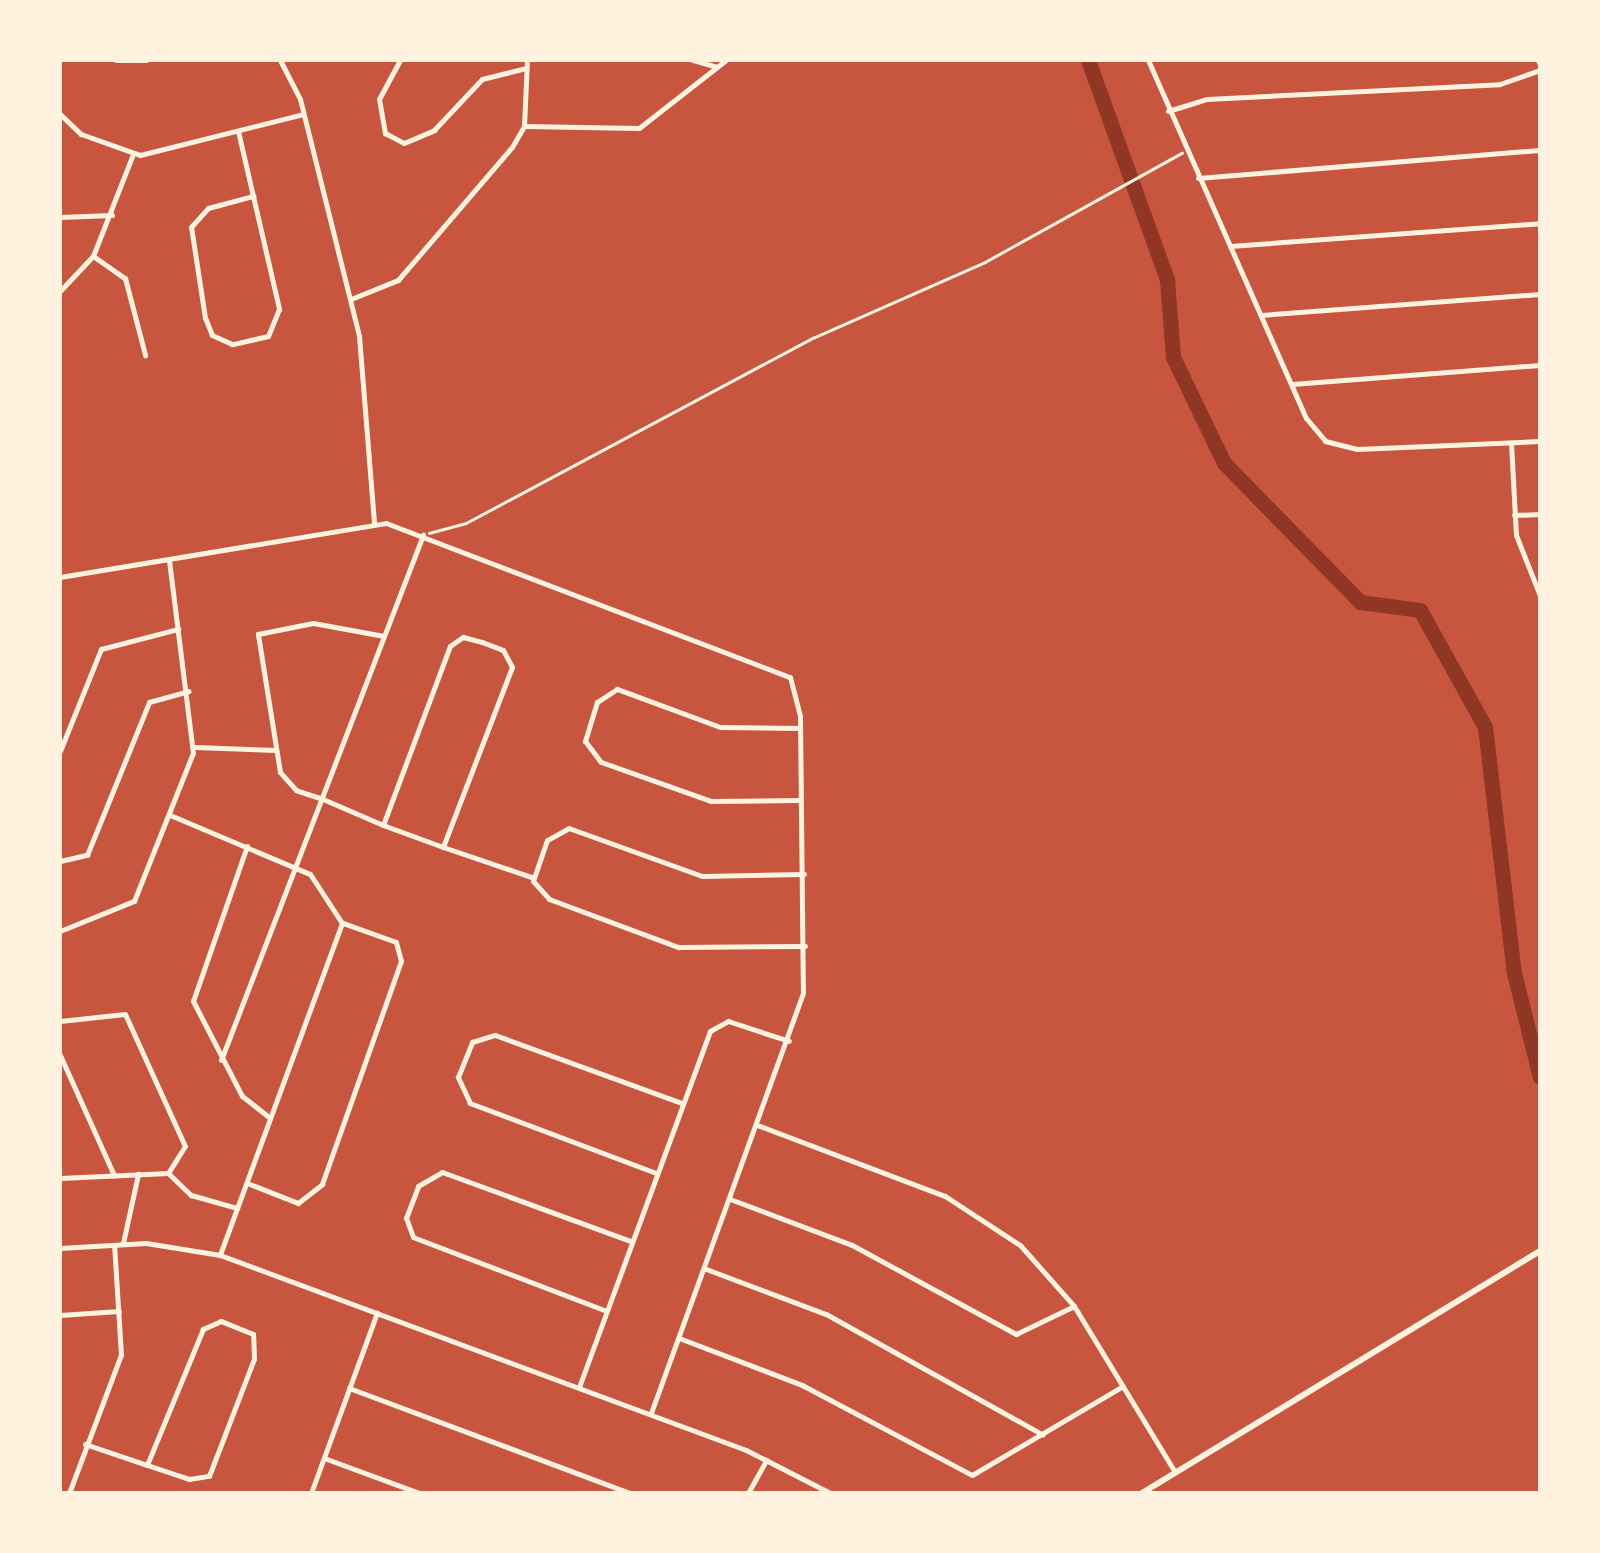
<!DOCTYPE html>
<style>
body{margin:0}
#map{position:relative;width:1600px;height:1553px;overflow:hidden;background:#c8553d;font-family:Manrope,sans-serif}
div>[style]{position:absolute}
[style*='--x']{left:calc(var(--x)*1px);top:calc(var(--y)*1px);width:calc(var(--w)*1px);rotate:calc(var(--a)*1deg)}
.river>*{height:15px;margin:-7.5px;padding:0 7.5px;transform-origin:7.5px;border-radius:7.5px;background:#8f3625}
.path>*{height:2.5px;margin:-1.25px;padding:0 1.25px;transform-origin:1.25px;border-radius:1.25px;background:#fff3e0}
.minor>*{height:5px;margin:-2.5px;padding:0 2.5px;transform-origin:2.5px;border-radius:2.5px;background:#fff3e0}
.tertiary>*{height:6px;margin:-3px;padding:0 3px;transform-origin:3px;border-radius:3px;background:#fff3e0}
span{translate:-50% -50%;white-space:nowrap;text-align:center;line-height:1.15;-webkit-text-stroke:9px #fff3e0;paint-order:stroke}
.frame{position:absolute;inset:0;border:62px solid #fff3e0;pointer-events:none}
</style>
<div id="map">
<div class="river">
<div style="--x:1088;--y:60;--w:234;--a:70.2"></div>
<div style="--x:1167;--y:280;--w:77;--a:85.5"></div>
<div style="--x:1173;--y:357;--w:118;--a:64.3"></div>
<div style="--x:1224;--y:463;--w:194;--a:45.6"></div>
<div style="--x:1360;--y:602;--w:61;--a:7.6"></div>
<div style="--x:1420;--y:610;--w:134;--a:60.9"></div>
<div style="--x:1485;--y:727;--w:248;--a:83.3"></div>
<div style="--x:1514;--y:973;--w:107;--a:76"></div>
</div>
<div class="path">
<div style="--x:429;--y:533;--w:38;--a:-15"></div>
<div style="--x:466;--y:523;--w:393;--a:-28.1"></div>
<div style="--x:813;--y:338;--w:188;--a:-23.8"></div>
<div style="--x:985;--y:262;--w:225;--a:-29"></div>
</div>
<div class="minor">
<div style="--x:116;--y:60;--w:30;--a:0"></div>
<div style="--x:280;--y:60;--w:44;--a:62.9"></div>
<div style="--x:300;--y:99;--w:244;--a:76"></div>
<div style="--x:359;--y:336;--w:187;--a:85.4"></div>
<div style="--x:400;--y:60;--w:44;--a:118.3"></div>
<div style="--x:379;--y:99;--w:35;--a:80"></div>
<div style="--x:385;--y:133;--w:21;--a:28"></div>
<div style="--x:404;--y:143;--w:33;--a:-23"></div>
<div style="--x:434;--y:130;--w:70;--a:-46.7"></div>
<div style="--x:482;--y:79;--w:45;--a:-14"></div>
<div style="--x:693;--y:60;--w:25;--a:16"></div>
<div style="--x:1148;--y:60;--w:391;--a:66.2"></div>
<div style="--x:1306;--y:418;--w:30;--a:50"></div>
<div style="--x:1325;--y:441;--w:33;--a:14"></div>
<div style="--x:1357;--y:449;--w:183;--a:-2.5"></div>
<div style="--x:1538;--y:60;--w:5;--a:68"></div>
<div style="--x:1168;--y:111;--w:41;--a:-17.1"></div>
<div style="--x:1207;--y:99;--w:293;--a:-2.9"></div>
<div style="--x:1500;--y:84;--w:42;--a:-19.3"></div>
<div style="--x:60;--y:114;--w:29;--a:44"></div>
<div style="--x:81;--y:134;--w:63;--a:19.6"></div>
<div style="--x:140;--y:155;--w:168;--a:-14.1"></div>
<div style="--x:524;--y:126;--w:115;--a:1"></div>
<div style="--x:639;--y:128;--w:110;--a:-38"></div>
<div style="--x:238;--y:131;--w:183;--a:77"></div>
<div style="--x:279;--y:309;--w:29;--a:112"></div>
<div style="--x:268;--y:336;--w:37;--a:167"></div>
<div style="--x:232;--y:344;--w:22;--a:-156"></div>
<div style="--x:212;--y:335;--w:18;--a:-112"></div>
<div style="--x:205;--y:318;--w:92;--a:-98.7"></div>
<div style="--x:191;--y:227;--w:25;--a:-48"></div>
<div style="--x:208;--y:208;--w:47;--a:-14.9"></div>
<div style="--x:1198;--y:178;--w:343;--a:-4.7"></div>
<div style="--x:60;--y:217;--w:52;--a:-2.2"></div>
<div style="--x:1230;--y:246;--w:311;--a:-4.2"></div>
<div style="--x:93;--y:256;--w:39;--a:35"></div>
<div style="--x:125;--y:278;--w:80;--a:75.4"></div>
<div style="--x:60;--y:291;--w:48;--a:-46.7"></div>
<div style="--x:93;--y:256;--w:110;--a:-68.6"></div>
<div style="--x:351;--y:299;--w:51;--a:-22"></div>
<div style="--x:398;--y:280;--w:175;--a:-49.4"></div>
<div style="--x:512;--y:147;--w:24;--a:-60"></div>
<div style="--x:524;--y:126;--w:66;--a:-87.4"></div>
<div style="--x:1261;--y:315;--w:280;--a:-4.3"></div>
<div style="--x:1292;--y:384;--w:249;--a:-4.4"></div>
<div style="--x:1511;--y:443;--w:92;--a:86.9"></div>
<div style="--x:1516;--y:535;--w:66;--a:68.5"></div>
<div style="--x:1514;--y:515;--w:26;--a:-2"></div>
<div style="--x:60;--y:577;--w:330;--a:-9.4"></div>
<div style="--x:386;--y:523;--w:432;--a:20.9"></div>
<div style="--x:790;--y:677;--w:40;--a:75.6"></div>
<div style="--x:800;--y:716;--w:277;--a:89.4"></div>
<div style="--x:803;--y:993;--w:448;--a:109.9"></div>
<div style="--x:800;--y:728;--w:80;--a:-179.3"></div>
<div style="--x:720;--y:727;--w:110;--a:-159.7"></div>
<div style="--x:617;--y:689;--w:24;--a:147"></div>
<div style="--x:597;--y:702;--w:41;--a:107.1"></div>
<div style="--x:585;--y:741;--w:26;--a:53"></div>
<div style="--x:601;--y:762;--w:117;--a:19.5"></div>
<div style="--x:711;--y:801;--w:90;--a:-0.6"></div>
<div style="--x:195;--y:747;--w:81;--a:2.1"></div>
<div style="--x:60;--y:751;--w:110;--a:-68.1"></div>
<div style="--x:101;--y:649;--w:80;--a:-14.6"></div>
<div style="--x:170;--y:815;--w:152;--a:22.9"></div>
<div style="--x:310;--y:874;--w:59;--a:56.9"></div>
<div style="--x:342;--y:923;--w:354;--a:110.2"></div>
<div style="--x:383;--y:825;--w:191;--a:-69.5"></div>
<div style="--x:450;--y:646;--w:16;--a:-35"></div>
<div style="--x:463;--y:637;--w:20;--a:15"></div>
<div style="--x:482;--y:642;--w:22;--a:21"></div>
<div style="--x:503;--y:650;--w:19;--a:62"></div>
<div style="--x:512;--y:667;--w:193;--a:111"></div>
<div style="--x:443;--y:847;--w:64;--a:-159.9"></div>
<div style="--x:383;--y:825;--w:65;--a:-156.6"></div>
<div style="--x:323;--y:799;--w:28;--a:-162"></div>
<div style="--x:296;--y:790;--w:24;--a:-132"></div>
<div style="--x:280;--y:772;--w:140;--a:-99.1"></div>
<div style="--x:258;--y:634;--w:56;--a:-11.3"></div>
<div style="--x:313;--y:623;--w:72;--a:10.4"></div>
<div style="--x:247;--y:846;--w:164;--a:109.2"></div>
<div style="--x:193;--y:1001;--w:107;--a:62.7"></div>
<div style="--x:242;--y:1096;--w:34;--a:38"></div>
<div style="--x:443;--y:847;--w:96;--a:18.8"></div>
<div style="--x:60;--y:861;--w:28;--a:-13"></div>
<div style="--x:87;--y:855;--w:165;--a:-67.9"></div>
<div style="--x:149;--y:702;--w:41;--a:-15.4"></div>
<div style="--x:804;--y:874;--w:102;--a:178.9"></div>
<div style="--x:702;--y:876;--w:141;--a:-160.2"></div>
<div style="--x:569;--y:828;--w:25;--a:151"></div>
<div style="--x:547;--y:840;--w:43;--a:108.9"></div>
<div style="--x:533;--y:881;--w:24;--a:48"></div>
<div style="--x:549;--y:899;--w:138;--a:20.4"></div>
<div style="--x:678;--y:947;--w:127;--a:-0.5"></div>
<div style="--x:60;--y:931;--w:80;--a:-22.1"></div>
<div style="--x:134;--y:901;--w:159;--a:-68.3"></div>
<div style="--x:193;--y:753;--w:195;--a:-97.1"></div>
<div style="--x:60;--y:1021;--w:65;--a:-6.1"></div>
<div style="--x:125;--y:1014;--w:145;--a:65.6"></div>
<div style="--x:185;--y:1146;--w:32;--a:122"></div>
<div style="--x:168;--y:1173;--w:108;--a:177.3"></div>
<div style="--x:60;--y:1055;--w:132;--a:65.8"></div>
<div style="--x:221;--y:1060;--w:563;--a:-68.96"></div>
<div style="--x:757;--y:1125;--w:201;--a:20.7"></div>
<div style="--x:945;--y:1196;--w:90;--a:33.2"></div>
<div style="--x:1020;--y:1245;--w:81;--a:48.5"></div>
<div style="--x:1074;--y:1306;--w:194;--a:58.7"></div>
<div style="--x:168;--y:1173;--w:32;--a:44"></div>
<div style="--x:191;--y:1195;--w:48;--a:15.8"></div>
<div style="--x:656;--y:1173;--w:199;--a:-159.4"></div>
<div style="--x:470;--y:1103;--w:29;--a:-115"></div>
<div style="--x:458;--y:1077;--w:38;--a:-68"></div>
<div style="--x:472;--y:1042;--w:24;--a:-17"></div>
<div style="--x:495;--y:1035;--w:199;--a:20"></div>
<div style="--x:247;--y:1183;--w:55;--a:21.4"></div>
<div style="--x:298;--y:1203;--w:31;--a:-38"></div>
<div style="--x:322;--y:1184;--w:237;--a:-70.5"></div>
<div style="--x:401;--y:961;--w:20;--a:-105"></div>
<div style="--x:396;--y:942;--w:56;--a:-160.3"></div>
<div style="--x:730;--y:1199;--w:130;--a:20.7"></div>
<div style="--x:852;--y:1245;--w:187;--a:28.5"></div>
<div style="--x:1016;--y:1334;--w:64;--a:-25.8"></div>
<div style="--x:123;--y:1243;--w:71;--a:-77.7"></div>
<div style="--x:60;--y:1248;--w:86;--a:-3.3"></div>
<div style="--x:146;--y:1243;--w:75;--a:9.2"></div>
<div style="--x:220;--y:1255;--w:561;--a:20.34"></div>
<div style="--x:746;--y:1450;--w:94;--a:27.1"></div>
<div style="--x:706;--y:1269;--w:128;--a:20.6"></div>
<div style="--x:826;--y:1314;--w:248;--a:29.1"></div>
<div style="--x:604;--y:1310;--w:204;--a:-159.1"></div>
<div style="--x:413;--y:1237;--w:20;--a:-110"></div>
<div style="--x:406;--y:1218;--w:34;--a:-69"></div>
<div style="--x:418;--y:1186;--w:28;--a:-30"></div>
<div style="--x:442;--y:1172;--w:201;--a:20.1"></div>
<div style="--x:60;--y:1315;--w:59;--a:-3.9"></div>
<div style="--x:679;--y:1338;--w:132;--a:20.9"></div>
<div style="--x:802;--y:1385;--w:192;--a:27.9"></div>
<div style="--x:972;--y:1475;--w:175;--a:-30.5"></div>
<div style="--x:579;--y:1387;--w:379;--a:-69.8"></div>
<div style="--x:710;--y:1031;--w:21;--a:-29"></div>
<div style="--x:728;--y:1021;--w:64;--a:18.2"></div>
<div style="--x:349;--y:1388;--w:300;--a:20.5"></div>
<div style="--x:85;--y:1444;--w:65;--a:18.7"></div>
<div style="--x:147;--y:1465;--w:44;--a:18.4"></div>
<div style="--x:189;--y:1479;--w:20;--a:-9"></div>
<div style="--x:209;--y:1476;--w:125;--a:-69"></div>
<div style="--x:254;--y:1359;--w:25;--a:-92"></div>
<div style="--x:253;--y:1334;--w:35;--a:-158"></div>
<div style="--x:221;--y:1321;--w:20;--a:156"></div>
<div style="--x:203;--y:1329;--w:147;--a:112.4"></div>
<div style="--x:324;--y:1458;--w:101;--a:20.2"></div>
<div style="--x:69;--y:1493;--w:147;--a:-69.4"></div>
<div style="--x:121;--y:1355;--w:110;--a:-93.6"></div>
<div style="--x:311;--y:1493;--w:192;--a:-69.9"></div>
<div style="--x:748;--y:1493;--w:38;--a:-61"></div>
</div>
<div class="tertiary">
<div style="--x:1142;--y:1493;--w:466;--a:-31.3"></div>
</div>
<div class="frame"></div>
</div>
